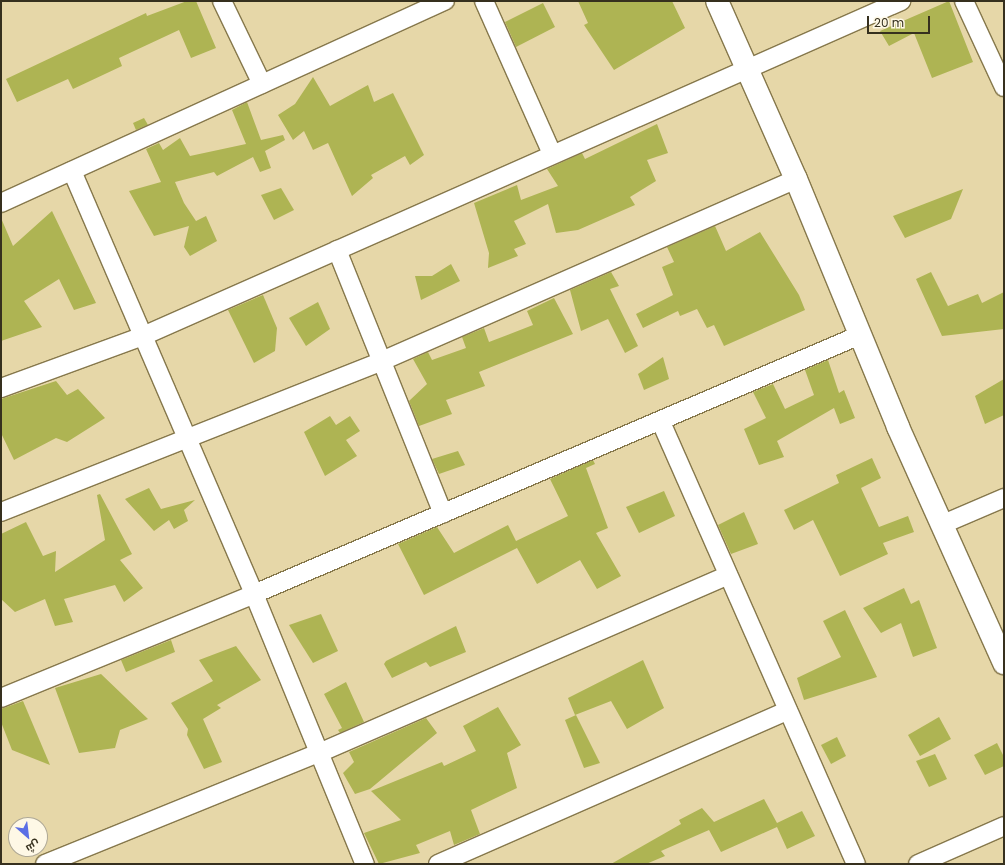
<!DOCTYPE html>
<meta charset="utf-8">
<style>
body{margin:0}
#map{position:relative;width:1005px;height:865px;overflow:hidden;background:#e6d7a8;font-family:Poppins,Cairo,sans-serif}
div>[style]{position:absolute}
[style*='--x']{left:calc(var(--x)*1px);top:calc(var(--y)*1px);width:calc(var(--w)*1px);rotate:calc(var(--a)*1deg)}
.building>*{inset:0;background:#aeb453}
.roads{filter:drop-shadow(1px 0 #86784c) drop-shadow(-1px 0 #86784c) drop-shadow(0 1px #86784c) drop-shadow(0 -1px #86784c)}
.minor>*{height:18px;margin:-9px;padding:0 9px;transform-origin:9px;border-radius:9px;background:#fff}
.tertiary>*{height:22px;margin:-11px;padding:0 11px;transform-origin:11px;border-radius:11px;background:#fff}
span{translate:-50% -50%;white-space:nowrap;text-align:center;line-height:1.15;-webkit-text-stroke:3px #fef8e6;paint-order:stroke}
.frame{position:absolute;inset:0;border:2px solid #36301e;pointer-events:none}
.north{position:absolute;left:8px;top:817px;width:40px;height:40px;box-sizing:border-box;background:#fef8e6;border:1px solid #aea896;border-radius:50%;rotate:152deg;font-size:11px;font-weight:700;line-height:16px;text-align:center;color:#36301e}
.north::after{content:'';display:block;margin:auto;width:14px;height:18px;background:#5b6fe5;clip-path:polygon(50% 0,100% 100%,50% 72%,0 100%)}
.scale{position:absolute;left:867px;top:16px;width:63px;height:18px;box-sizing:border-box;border:2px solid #36301e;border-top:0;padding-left:5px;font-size:12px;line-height:14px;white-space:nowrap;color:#36301e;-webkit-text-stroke:3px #fef8e6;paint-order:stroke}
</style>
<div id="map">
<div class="building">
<div style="clip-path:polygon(187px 1px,196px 1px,216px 48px,191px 58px,179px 30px,119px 58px,122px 66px,73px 89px,68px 79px,17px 102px,6px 79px,146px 13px,147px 16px)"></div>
<div style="clip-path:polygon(578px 1px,672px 1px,685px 28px,614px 70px,584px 25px,588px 23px)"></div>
<div style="clip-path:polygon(949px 1px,973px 62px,932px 78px,914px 33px,889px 46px,880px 31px)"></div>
<div style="clip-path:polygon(543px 3px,555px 27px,516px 47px,505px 22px)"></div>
<div style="clip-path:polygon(313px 77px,330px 106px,368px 85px,374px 102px,393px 93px,424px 155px,410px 165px,405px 156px,371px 175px,373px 178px,352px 196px,328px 143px,313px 150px,304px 131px,293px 140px,278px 115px,295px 104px)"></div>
<div style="clip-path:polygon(247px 102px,261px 140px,283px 135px,285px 140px,265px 151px,271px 168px,260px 172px,253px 157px,217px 176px,214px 172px,175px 182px,184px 203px,196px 221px,206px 216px,217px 241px,190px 256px,184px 247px,189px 226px,154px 236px,129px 191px,161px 182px,146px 149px,159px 143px,163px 150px,180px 138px,190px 156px,246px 144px,232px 110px)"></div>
<div style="clip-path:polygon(144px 118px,148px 125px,136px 130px,133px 123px)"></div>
<div style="clip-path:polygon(657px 124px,668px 153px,647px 160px,656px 181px,630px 197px,635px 205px,578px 230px,556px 233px,548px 204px,514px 221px,526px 244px,514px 249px,518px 256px,488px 268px,489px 253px,474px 203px,517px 185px,521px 200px,558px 186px,547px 169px,582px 153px,585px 159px)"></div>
<div style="clip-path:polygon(281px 188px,294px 210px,274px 220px,261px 195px)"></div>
<div style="clip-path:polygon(963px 189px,951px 219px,905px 238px,893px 216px)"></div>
<div style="clip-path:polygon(52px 211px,96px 303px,74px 310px,59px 279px,24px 301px,42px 327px,1px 341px,1px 218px,13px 246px)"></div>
<div style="clip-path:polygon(715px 226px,726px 251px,760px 232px,799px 295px,805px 310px,724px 346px,714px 325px,707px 328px,697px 309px,680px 316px,678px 311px,643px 328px,636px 314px,673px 295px,662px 267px,674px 262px,667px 247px)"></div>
<div style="clip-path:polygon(451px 264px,460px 281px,421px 300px,415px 276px,432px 276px)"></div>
<div style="clip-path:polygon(611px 272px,619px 286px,610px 289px,638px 346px,625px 353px,608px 319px,581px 331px,570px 290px)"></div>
<div style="clip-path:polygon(931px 272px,948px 306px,978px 294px,982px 303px,1004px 292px,1004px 329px,942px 336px,916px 279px)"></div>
<div style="clip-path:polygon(263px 295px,277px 328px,275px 351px,254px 363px,228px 310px)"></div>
<div style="clip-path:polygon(554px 298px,573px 334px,479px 372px,485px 386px,446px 400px,452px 414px,419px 426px,409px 401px,427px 384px,413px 359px,428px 352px,432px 360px,466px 348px,462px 337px,484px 328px,489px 342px,533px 325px,527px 311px)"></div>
<div style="clip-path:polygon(318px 302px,330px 329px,306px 346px,289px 318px)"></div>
<div style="clip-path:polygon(663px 357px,669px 379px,644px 390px,638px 374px)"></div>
<div style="clip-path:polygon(828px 360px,839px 393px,844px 390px,855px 418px,840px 424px,834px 408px,777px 441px,784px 457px,759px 465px,744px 429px,766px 418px,753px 392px,773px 384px,785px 409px,814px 395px,805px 370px)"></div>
<div style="clip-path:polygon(1004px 379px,1004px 415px,985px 424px,975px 396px)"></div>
<div style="clip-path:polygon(56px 381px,67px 395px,78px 389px,105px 418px,67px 442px,56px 438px,14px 460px,1px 433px,1px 399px)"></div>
<div style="clip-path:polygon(330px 416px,336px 425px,350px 416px,360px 431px,346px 440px,357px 456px,325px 476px,304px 432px)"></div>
<div style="clip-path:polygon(458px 451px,465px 465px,439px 474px,432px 459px)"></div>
<div style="clip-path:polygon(872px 458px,881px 478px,861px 488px,879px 527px,908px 516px,914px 532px,883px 543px,888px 554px,840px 576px,813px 520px,794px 530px,784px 510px,839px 483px,836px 475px)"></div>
<div style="clip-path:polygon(593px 460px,595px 464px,586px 468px,608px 528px,596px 533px,621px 576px,597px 589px,580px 560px,537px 584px,517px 548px,424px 595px,398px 544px,437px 527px,454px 553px,508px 525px,516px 541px,568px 516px,550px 479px)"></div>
<div style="clip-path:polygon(149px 488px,161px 509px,195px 500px,184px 510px,188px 521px,174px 529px,169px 520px,154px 531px,125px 499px)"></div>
<div style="clip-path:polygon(664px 491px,675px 516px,639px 533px,626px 507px)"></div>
<div style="clip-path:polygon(100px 494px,132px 554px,120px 560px,143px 588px,124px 602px,115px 585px,64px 599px,73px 622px,55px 626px,45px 599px,15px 612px,1px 599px,1px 534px,26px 522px,43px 556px,56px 551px,55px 572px,105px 540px,97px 495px)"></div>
<div style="clip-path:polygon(744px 512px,758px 544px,731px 554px,718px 525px)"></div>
<div style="clip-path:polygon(904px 588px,911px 604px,919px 600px,937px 648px,913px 657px,901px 623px,881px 633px,863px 608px)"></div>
<div style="clip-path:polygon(845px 610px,877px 677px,804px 700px,797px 678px,841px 657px,823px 621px)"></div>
<div style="clip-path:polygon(321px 614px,338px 651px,313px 663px,289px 625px)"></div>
<div style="clip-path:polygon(456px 626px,466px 652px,430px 667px,426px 662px,392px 678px,384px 664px,386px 661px)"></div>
<div style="clip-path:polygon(171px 640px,175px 652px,126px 672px,121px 660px)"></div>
<div style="clip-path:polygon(236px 646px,261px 680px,217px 705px,221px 708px,203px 719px,222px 762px,204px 769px,187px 735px,188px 729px,171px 703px,213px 681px,199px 660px)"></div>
<div style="clip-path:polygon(643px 660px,664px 708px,627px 729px,611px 701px,575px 715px,568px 698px)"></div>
<div style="clip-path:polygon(101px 674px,148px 719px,120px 730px,115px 748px,79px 753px,55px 688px)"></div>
<div style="clip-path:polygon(346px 682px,364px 722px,340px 733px,338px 730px,342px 728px,324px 694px)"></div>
<div style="clip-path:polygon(23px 701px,50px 765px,12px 750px,1px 722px,1px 709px)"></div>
<div style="clip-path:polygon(498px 707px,521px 745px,507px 753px,517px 788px,471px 810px,480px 834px,454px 845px,450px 831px,416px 845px,420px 853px,379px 864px,364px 833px,401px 820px,371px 791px,442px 762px,444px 766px,476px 751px,463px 726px)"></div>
<div style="clip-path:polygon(576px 715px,600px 763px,584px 768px,565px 720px)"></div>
<div style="clip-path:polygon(939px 717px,951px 739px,920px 756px,908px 735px)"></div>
<div style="clip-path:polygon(426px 718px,437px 733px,370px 789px,355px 794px,343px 773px,354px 762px,349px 752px)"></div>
<div style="clip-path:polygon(837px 737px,846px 756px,831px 764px,821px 745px)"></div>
<div style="clip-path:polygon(997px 743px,1004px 757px,1004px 766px,985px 775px,974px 755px)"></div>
<div style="clip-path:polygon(935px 754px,947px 779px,929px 787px,916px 761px)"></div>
<div style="clip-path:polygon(764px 799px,777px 823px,802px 811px,815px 836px,787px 849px,777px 827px,721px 852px,709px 830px,661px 851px,665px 856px,646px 864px,611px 864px,681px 824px,679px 820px,702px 808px,714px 822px)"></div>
</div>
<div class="roads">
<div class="minor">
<div style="--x:222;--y:1;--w:92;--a:64.3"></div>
<div style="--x:484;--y:1;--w:167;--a:66"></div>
<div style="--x:964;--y:1;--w:95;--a:65.1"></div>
<div style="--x:72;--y:171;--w:460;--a:66.7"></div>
<div style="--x:254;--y:594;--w:292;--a:67.7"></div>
<div style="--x:1;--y:203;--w:488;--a:-24.5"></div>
<div style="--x:337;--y:250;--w:284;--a:68.1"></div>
<div style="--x:1;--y:388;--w:151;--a:-20.1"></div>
<div style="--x:143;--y:336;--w:829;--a:-23.84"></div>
<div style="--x:661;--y:422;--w:483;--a:66.2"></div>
<div style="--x:1;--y:512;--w:410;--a:-21.6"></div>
<div style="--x:382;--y:361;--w:452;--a:-23.7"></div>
<div style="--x:941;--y:525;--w:69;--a:-23.2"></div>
<div style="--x:1;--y:698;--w:274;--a:-22.3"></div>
<div style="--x:254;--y:594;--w:659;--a:-23.14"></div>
<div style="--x:45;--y:864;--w:296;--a:-22.1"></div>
<div style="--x:319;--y:753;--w:446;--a:-23.5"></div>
<div style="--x:438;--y:864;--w:382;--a:-23.7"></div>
<div style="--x:918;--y:864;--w:94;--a:-23.8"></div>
</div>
<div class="tertiary">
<div style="--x:717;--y:1;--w:195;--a:66.1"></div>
<div style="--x:796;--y:179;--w:268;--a:67.6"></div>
<div style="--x:898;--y:427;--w:259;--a:65.8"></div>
</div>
</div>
<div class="frame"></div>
<div class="north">ش</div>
<div class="scale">20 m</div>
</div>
